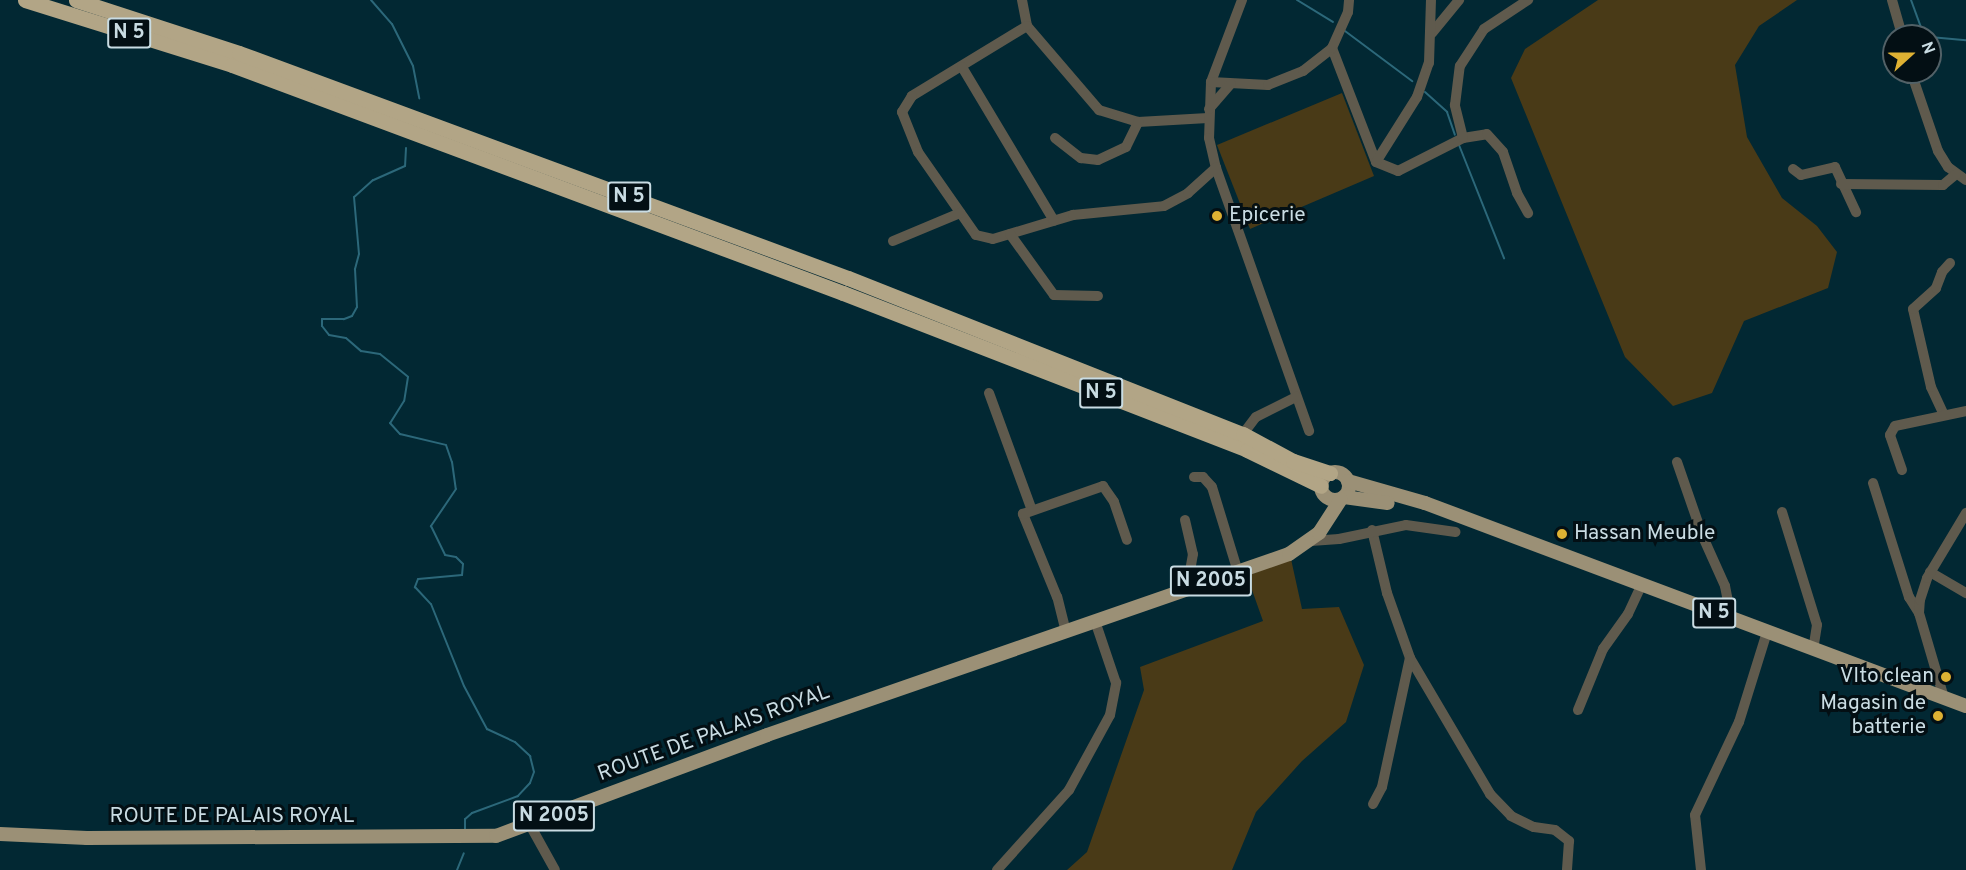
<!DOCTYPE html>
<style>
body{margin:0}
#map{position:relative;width:1966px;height:870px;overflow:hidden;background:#022833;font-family:Overpass,sans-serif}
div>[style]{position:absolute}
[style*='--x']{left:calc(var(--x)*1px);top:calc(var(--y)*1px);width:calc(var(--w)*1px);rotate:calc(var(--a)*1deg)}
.green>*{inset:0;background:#493a17}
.stream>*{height:2px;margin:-1px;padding:0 1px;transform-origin:1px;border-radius:1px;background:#2c687a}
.minor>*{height:10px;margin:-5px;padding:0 5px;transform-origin:5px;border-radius:5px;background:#5f5a4d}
.major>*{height:14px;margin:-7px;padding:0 7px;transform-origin:7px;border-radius:7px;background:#9b9076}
.major>.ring{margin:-7px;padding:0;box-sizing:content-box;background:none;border:14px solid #9b9076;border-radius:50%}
.highway>*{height:15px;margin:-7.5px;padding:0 7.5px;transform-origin:7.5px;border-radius:7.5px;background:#b2a586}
.dots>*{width:16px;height:16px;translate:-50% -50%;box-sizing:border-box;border:3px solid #030f14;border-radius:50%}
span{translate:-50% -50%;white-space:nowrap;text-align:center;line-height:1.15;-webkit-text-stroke:6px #030f14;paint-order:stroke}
.shield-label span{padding:2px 4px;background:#030f14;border:2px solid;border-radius:4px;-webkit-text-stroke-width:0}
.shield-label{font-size:20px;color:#c9dce3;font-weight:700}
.poi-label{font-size:21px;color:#c9dce3}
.left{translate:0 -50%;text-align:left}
.right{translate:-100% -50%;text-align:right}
.street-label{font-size:21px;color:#c9dce3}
.north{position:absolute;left:1882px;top:24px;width:60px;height:60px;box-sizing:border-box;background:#030f14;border:2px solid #526167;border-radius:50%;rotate:69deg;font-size:16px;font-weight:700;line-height:24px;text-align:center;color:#c9dce3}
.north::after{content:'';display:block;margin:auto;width:21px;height:27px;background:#deb133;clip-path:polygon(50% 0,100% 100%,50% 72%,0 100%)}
</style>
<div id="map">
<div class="green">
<div style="clip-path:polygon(1598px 0,1797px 0,1759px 26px,1735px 65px,1747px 137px,1782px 198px,1817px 226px,1837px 252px,1828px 288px,1744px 321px,1712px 393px,1673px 406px,1625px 357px,1511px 78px,1525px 49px)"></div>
<div style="clip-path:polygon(1342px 93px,1374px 176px,1250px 229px,1217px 145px)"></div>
<div style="clip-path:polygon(1291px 559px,1302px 609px,1339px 607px,1364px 665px,1346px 722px,1302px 761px,1256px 812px,1232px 870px,1067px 870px,1087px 852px,1144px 690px,1140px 667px,1263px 621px,1247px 576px)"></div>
</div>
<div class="stream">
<div style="--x:371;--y:0;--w:32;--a:49"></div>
<div style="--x:392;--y:24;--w:47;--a:63.4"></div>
<div style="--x:413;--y:66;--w:33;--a:79"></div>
<div style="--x:1297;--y:0;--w:42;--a:31.4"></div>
<div style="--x:1911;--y:0;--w:38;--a:70"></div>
<div style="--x:1345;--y:31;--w:84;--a:36.7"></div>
<div style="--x:1930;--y:37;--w:36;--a:5"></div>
<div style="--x:1425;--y:92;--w:30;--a:42"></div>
<div style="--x:1447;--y:112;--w:24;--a:71"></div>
<div style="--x:1459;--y:145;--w:122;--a:68.3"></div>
<div style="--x:406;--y:148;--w:18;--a:93"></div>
<div style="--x:405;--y:166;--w:35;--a:156"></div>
<div style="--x:373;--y:180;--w:25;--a:138"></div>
<div style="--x:354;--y:197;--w:57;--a:85"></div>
<div style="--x:359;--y:254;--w:16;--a:105"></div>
<div style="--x:355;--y:269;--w:38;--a:87"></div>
<div style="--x:357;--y:307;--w:10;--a:119"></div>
<div style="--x:352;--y:316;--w:9;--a:159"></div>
<div style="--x:344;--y:319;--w:22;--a:180"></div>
<div style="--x:322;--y:319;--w:7;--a:90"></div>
<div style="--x:322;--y:326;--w:11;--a:52"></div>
<div style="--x:329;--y:335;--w:17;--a:10"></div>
<div style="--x:346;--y:338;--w:20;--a:41"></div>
<div style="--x:361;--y:351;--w:19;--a:9"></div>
<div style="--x:380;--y:354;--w:36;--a:39"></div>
<div style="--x:408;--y:377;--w:24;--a:99"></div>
<div style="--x:404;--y:401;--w:26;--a:122"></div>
<div style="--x:390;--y:423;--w:15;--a:48"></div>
<div style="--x:400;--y:434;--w:47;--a:13.4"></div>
<div style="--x:446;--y:445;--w:18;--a:71"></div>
<div style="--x:452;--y:462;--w:27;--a:82"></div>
<div style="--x:456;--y:489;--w:45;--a:124"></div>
<div style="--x:431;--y:526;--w:32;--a:64"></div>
<div style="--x:445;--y:555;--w:11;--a:10"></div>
<div style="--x:456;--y:557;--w:10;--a:45"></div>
<div style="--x:463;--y:564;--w:11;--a:95"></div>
<div style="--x:462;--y:575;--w:44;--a:174.8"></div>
<div style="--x:418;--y:579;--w:9;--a:111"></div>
<div style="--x:415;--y:587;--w:23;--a:47"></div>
<div style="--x:431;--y:604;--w:88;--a:68.1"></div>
<div style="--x:464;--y:686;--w:49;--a:61.9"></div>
<div style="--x:487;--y:729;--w:31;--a:25"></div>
<div style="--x:515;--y:742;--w:21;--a:43"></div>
<div style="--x:530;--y:756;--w:16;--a:76"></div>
<div style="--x:534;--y:772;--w:12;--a:110"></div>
<div style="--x:530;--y:783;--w:18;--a:133"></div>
<div style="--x:518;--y:796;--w:49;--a:159.7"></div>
<div style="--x:472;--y:813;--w:9;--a:139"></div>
<div style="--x:465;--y:819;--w:11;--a:90"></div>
<div style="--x:457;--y:870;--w:18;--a:-68"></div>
</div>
<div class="minor">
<div style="--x:1022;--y:0;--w:26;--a:79"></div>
<div style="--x:1027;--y:26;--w:111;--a:49.4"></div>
<div style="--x:1099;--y:110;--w:41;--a:17.1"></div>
<div style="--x:1138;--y:122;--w:70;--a:-3.3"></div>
<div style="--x:1242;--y:0;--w:88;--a:110.7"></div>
<div style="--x:1211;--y:82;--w:56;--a:92"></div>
<div style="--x:1209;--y:138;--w:31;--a:77"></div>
<div style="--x:1216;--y:168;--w:279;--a:70.5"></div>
<div style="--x:1892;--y:0;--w:37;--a:74"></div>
<div style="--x:1027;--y:26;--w:135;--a:148.7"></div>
<div style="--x:912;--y:96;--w:19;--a:122"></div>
<div style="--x:902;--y:112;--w:43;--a:68.2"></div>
<div style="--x:918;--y:152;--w:101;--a:55.1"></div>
<div style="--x:976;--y:235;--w:17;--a:13"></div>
<div style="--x:993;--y:239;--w:84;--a:-16.7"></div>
<div style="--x:1073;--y:215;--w:91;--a:-5.6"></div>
<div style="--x:1164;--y:206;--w:27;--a:-28"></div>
<div style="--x:1188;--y:193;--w:38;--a:-42"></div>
<div style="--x:1432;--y:33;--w:43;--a:-50.7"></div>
<div style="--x:1332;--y:48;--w:122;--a:68.9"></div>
<div style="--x:1376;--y:162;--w:24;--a:22"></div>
<div style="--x:1398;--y:171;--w:73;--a:-26.9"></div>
<div style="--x:1463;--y:138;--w:24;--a:-9"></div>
<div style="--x:1487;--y:134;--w:24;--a:48"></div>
<div style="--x:1503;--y:152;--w:43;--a:71.1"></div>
<div style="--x:1517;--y:193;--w:23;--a:61"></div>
<div style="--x:962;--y:67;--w:179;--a:59.1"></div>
<div style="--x:1911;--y:72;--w:83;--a:71.1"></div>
<div style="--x:1938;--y:151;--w:19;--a:58"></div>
<div style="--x:1948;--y:167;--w:22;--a:36"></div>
<div style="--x:1211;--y:82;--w:57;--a:3"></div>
<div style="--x:1268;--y:85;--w:38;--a:-22"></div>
<div style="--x:1303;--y:71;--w:37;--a:-38"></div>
<div style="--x:1332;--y:48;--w:39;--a:-66"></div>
<div style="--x:1348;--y:12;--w:12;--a:-85"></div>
<div style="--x:1209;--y:109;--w:33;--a:-49"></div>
<div style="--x:1055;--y:138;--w:33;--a:38"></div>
<div style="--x:1081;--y:158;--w:17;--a:7"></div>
<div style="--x:1098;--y:160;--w:31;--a:-25"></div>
<div style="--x:1126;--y:147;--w:28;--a:-64"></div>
<div style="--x:1463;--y:138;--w:34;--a:-104"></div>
<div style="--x:1455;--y:105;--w:39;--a:-83"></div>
<div style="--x:1460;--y:66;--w:44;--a:-57"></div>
<div style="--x:1484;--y:29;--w:53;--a:-33.4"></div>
<div style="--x:1376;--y:162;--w:77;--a:-57.8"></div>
<div style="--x:1417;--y:97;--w:36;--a:-71"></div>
<div style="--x:1429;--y:63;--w:63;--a:-88.2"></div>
<div style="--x:1793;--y:169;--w:10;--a:37"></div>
<div style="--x:1801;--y:175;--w:35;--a:-13"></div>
<div style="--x:1835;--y:167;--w:50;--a:65"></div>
<div style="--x:1841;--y:184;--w:102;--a:0.6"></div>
<div style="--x:1943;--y:185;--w:17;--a:-40"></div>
<div style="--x:1010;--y:234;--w:75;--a:54.2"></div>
<div style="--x:1054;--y:295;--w:44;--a:1.3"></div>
<div style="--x:893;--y:241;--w:73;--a:-22.7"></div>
<div style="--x:989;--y:393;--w:122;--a:69.9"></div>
<div style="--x:1944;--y:415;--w:31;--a:-115"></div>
<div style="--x:1931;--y:387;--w:80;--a:-103"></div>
<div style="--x:1913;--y:309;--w:31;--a:-42"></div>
<div style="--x:1936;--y:288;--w:17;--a:-69"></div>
<div style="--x:1942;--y:272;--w:12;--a:-48"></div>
<div style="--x:1243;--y:434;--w:21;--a:-53"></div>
<div style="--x:1256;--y:417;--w:45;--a:-26.6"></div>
<div style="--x:1677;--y:462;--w:79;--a:70.9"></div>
<div style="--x:1703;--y:537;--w:54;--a:65.8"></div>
<div style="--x:1725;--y:586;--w:15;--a:79"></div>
<div style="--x:1728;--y:601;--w:16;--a:104"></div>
<div style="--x:1902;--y:470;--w:37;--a:-109"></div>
<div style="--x:1890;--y:435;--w:10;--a:-61"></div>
<div style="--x:1895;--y:426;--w:73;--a:-11.9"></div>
<div style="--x:1194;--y:477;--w:9;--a:0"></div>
<div style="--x:1203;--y:477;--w:13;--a:48"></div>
<div style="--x:1212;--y:487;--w:89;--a:73"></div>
<div style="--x:1873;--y:483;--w:120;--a:72.5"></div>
<div style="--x:1909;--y:597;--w:19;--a:58"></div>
<div style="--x:1782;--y:512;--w:118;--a:72.8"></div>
<div style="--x:1817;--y:625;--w:24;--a:99"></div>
<div style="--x:1185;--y:520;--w:35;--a:77"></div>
<div style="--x:1193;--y:554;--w:22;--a:100"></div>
<div style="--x:1189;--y:576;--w:12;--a:81"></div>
<div style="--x:1372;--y:530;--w:65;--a:76.6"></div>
<div style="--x:1387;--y:593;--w:69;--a:70.5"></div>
<div style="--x:1410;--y:658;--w:158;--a:59.5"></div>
<div style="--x:1490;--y:794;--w:30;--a:46"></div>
<div style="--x:1511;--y:816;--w:25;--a:26"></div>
<div style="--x:1534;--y:827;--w:21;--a:8"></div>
<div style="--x:1555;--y:830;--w:18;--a:38"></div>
<div style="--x:1569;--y:841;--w:29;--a:94"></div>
<div style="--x:1311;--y:541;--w:28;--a:-4"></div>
<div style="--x:1339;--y:539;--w:68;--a:-11.8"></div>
<div style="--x:1406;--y:525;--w:50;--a:8"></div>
<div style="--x:1930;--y:572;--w:42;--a:30.3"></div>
<div style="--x:1066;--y:632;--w:36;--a:-104"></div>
<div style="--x:1057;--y:597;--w:90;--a:-112.3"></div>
<div style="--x:1023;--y:514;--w:85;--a:-19.3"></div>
<div style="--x:1103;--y:486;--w:19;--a:55"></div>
<div style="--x:1114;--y:502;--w:40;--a:71.1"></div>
<div style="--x:1944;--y:698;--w:89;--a:-106.4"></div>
<div style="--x:1919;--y:613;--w:13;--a:-86"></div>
<div style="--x:1920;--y:600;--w:23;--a:-72"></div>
<div style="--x:1927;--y:578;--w:76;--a:-59"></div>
<div style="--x:1578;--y:710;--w:66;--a:-67.7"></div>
<div style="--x:1603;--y:649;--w:43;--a:-54.5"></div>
<div style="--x:1628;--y:614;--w:31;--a:-65"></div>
<div style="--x:1373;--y:804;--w:19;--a:-62"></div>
<div style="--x:1382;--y:787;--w:132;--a:-77.8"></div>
<div style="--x:530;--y:825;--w:51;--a:60.9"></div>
<div style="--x:997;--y:870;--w:108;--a:-48"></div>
<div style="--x:1069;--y:790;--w:85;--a:-61.3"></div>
<div style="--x:1110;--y:715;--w:33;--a:-79"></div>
<div style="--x:1116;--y:683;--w:65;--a:-108.7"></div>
<div style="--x:1701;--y:870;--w:55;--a:-96.2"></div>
<div style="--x:1695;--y:815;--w:103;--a:-64.7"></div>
<div style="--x:1739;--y:722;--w:94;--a:-72.7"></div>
</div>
<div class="major">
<div class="ring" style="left:1321px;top:472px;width:14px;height:14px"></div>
<div style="--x:1348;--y:481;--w:80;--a:15.9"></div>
<div style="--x:1425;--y:503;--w:578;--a:20.57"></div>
<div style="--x:1344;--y:497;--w:44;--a:7.8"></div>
<div style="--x:0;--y:834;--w:87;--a:2.6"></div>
<div style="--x:87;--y:838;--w:409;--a:-0.3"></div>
<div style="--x:496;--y:836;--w:289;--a:-20.4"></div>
<div style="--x:767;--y:735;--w:552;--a:-19.12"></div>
<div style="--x:1289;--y:554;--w:37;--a:-35"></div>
<div style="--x:1319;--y:533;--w:40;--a:-57.1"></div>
</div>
<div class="highway">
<div style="--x:25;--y:0;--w:217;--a:17.4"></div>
<div style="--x:232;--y:65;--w:652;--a:20.46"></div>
<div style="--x:843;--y:293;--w:433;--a:21.2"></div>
<div style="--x:1247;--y:450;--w:82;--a:25.9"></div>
<div style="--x:76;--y:0;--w:171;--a:18"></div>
<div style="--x:239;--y:53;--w:649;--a:20.28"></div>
<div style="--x:848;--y:278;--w:425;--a:21.6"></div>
<div style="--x:1243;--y:434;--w:57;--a:28.4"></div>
<div style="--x:1293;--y:461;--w:39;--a:18"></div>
</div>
<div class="dots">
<div style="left:1217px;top:216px;background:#deb133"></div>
<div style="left:1562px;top:534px;background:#deb133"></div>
<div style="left:1946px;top:677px;background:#deb133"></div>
<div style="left:1938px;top:716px;background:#deb133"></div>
</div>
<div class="shield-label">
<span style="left:129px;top:33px">N 5</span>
<span style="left:629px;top:197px">N 5</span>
<span style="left:1101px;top:393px">N 5</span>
<span style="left:1211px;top:581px">N 2005</span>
<span style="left:1714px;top:613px">N 5</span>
<span style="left:554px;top:816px">N 2005</span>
</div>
<div class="poi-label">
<span class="left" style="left:1229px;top:216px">Epicerie</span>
<span class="left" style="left:1574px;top:534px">Hassan Meuble</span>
<span class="right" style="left:1934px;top:677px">VIto clean</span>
<span class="right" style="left:1926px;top:716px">Magasin de<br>batterie</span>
</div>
<div class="street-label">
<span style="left:714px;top:734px;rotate:-20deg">ROUTE DE PALAIS ROYAL</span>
<span style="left:232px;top:817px">ROUTE DE PALAIS ROYAL</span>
</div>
<div class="north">N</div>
</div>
